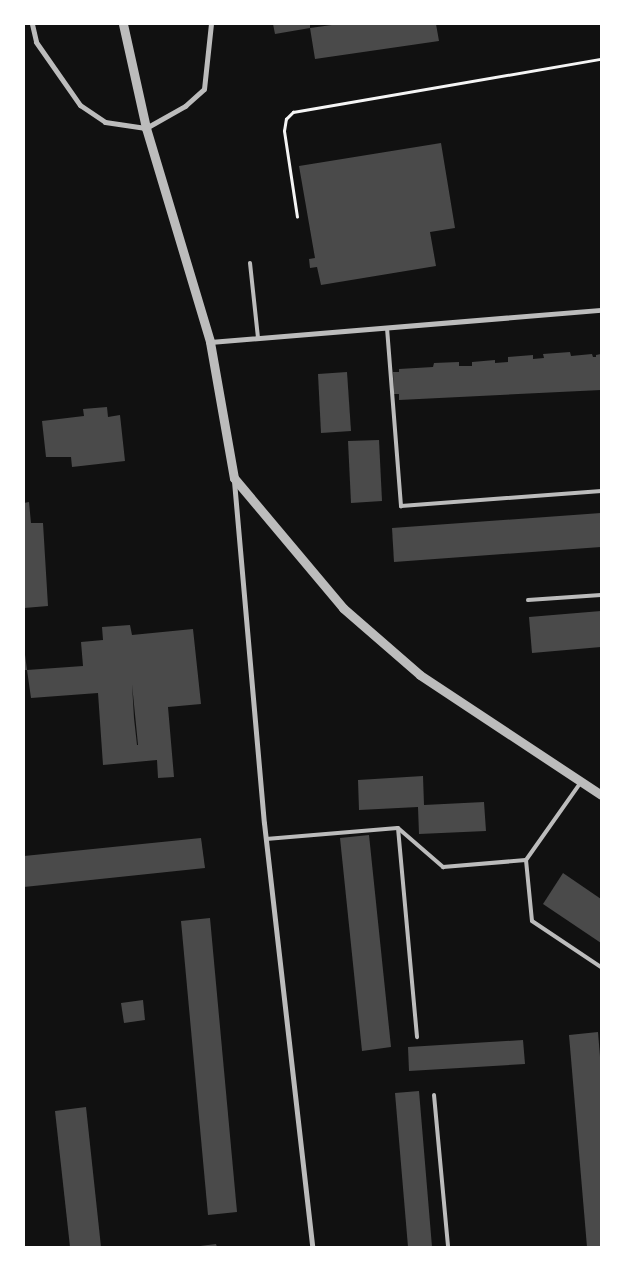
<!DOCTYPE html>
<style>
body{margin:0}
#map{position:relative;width:625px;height:1271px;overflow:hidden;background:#111;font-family:"Open Sans",sans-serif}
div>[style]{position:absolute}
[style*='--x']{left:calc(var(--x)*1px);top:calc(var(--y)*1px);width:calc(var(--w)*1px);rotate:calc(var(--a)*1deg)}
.building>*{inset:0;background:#4a4a4a}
.path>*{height:2.5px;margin:-1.25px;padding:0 1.25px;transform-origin:1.25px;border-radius:1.25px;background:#f5f5f5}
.service>*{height:4px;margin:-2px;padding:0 2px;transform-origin:2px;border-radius:2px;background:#bcbcbc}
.minor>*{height:5px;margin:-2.5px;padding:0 2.5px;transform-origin:2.5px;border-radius:2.5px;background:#bcbcbc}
.tertiary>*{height:9px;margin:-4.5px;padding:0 4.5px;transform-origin:4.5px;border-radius:4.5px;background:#bcbcbc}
span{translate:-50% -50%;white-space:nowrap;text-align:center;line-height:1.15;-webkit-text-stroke:4px #fff;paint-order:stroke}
.frame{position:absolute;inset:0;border:25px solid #fff;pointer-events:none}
</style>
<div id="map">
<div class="building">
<div style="clip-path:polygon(273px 24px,310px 24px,310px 28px,339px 24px,436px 24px,439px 41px,315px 59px,310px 28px,275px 34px)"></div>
<div style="clip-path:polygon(441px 143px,455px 228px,430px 232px,436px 266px,321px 285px,317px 267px,310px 268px,309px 259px,315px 258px,299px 166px)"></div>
<div style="clip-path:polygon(570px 352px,571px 356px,592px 354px,593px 357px,596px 357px,596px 355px,601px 354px,601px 390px,399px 400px,399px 394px,394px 394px,393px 372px,399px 372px,399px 369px,433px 367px,434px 363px,459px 362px,459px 366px,472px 366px,472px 362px,495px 360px,495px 363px,508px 362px,508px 357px,533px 355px,533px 359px,544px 358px,543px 354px)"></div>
<div style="clip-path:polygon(347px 372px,351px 431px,321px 433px,318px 374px)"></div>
<div style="clip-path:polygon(107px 407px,108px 417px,120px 415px,125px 461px,72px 467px,71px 457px,46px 457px,42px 421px,84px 416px,83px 409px)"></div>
<div style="clip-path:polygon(379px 440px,382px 501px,351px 503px,348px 441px)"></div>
<div style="clip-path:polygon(29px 502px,31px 523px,43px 523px,48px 606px,24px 608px,24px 503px)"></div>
<div style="clip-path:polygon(601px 513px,601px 547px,394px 562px,392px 528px)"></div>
<div style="clip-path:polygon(601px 611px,601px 647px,532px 653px,529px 617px)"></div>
<div style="clip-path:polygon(evenodd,130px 625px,132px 635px,193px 629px,201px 704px,168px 707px,174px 777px,158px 778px,157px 760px,103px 765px,98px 693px,31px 698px,27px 670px,24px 670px,24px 647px,27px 670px,83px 666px,81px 642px,103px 640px,102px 627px,130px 625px,132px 684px,138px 745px,137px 745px,134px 718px,132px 684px)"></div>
<div style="clip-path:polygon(423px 776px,424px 805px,484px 802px,486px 831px,419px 834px,418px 807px,359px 810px,358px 780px)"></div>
<div style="clip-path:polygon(369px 835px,391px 1047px,362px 1051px,340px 838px)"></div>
<div style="clip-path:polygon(201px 838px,205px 868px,24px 887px,24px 856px)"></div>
<div style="clip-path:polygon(563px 873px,601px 899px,601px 943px,543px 904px)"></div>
<div style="clip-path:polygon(210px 918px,237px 1212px,208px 1215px,181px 921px)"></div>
<div style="clip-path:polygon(143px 1000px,145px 1020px,124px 1023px,121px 1003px)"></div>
<div style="clip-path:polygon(598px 1032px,601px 1069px,601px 1247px,587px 1247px,569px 1035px)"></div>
<div style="clip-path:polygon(523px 1040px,525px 1064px,409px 1071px,408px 1047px)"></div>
<div style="clip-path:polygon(419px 1091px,432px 1247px,408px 1247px,395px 1093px)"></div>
<div style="clip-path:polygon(86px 1107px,101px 1247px,70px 1247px,55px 1111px)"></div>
<div style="clip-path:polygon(216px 1244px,217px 1247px,201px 1247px,200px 1246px)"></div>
</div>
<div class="path">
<div style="--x:297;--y:217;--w:87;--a:-98.6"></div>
<div style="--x:284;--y:131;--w:12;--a:-81"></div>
<div style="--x:286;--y:119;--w:10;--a:-45"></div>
<div style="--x:293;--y:112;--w:313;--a:-9.8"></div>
</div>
<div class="service">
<div style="--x:250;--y:263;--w:75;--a:83.9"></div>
<div style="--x:387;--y:328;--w:179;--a:85.5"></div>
<div style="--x:401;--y:506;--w:201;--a:-4.3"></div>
<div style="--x:528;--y:600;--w:73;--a:-3.9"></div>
<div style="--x:398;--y:828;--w:210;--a:84.8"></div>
<div style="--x:266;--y:839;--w:132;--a:-4.8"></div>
<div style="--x:398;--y:828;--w:60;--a:40.9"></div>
<div style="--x:443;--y:867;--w:83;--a:-4.8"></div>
<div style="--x:526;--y:860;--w:95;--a:-54.8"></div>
<div style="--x:526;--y:860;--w:61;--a:84.4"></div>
<div style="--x:532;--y:921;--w:83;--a:33.7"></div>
<div style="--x:434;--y:1095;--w:153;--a:84.7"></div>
</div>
<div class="minor">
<div style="--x:32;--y:24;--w:18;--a:77"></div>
<div style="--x:36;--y:42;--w:77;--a:55.1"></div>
<div style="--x:80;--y:105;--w:30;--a:34"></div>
<div style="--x:105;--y:122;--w:41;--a:8.3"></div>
<div style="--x:146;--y:128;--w:45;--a:-29.4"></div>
<div style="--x:185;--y:106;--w:25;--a:-42"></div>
<div style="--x:204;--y:89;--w:65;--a:-83.9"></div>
<div style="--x:210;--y:342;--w:392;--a:-4.7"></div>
<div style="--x:234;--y:481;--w:343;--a:85"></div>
<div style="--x:264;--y:823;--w:427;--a:83.5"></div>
</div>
<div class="tertiary">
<div style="--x:123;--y:24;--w:107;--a:77.5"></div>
<div style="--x:146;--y:128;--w:223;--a:73.3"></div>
<div style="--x:210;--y:342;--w:138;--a:80"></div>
<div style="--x:234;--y:478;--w:170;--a:50"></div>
<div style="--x:343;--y:608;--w:102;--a:41"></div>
<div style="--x:420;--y:675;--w:217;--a:33.5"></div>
</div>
<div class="frame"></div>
</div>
